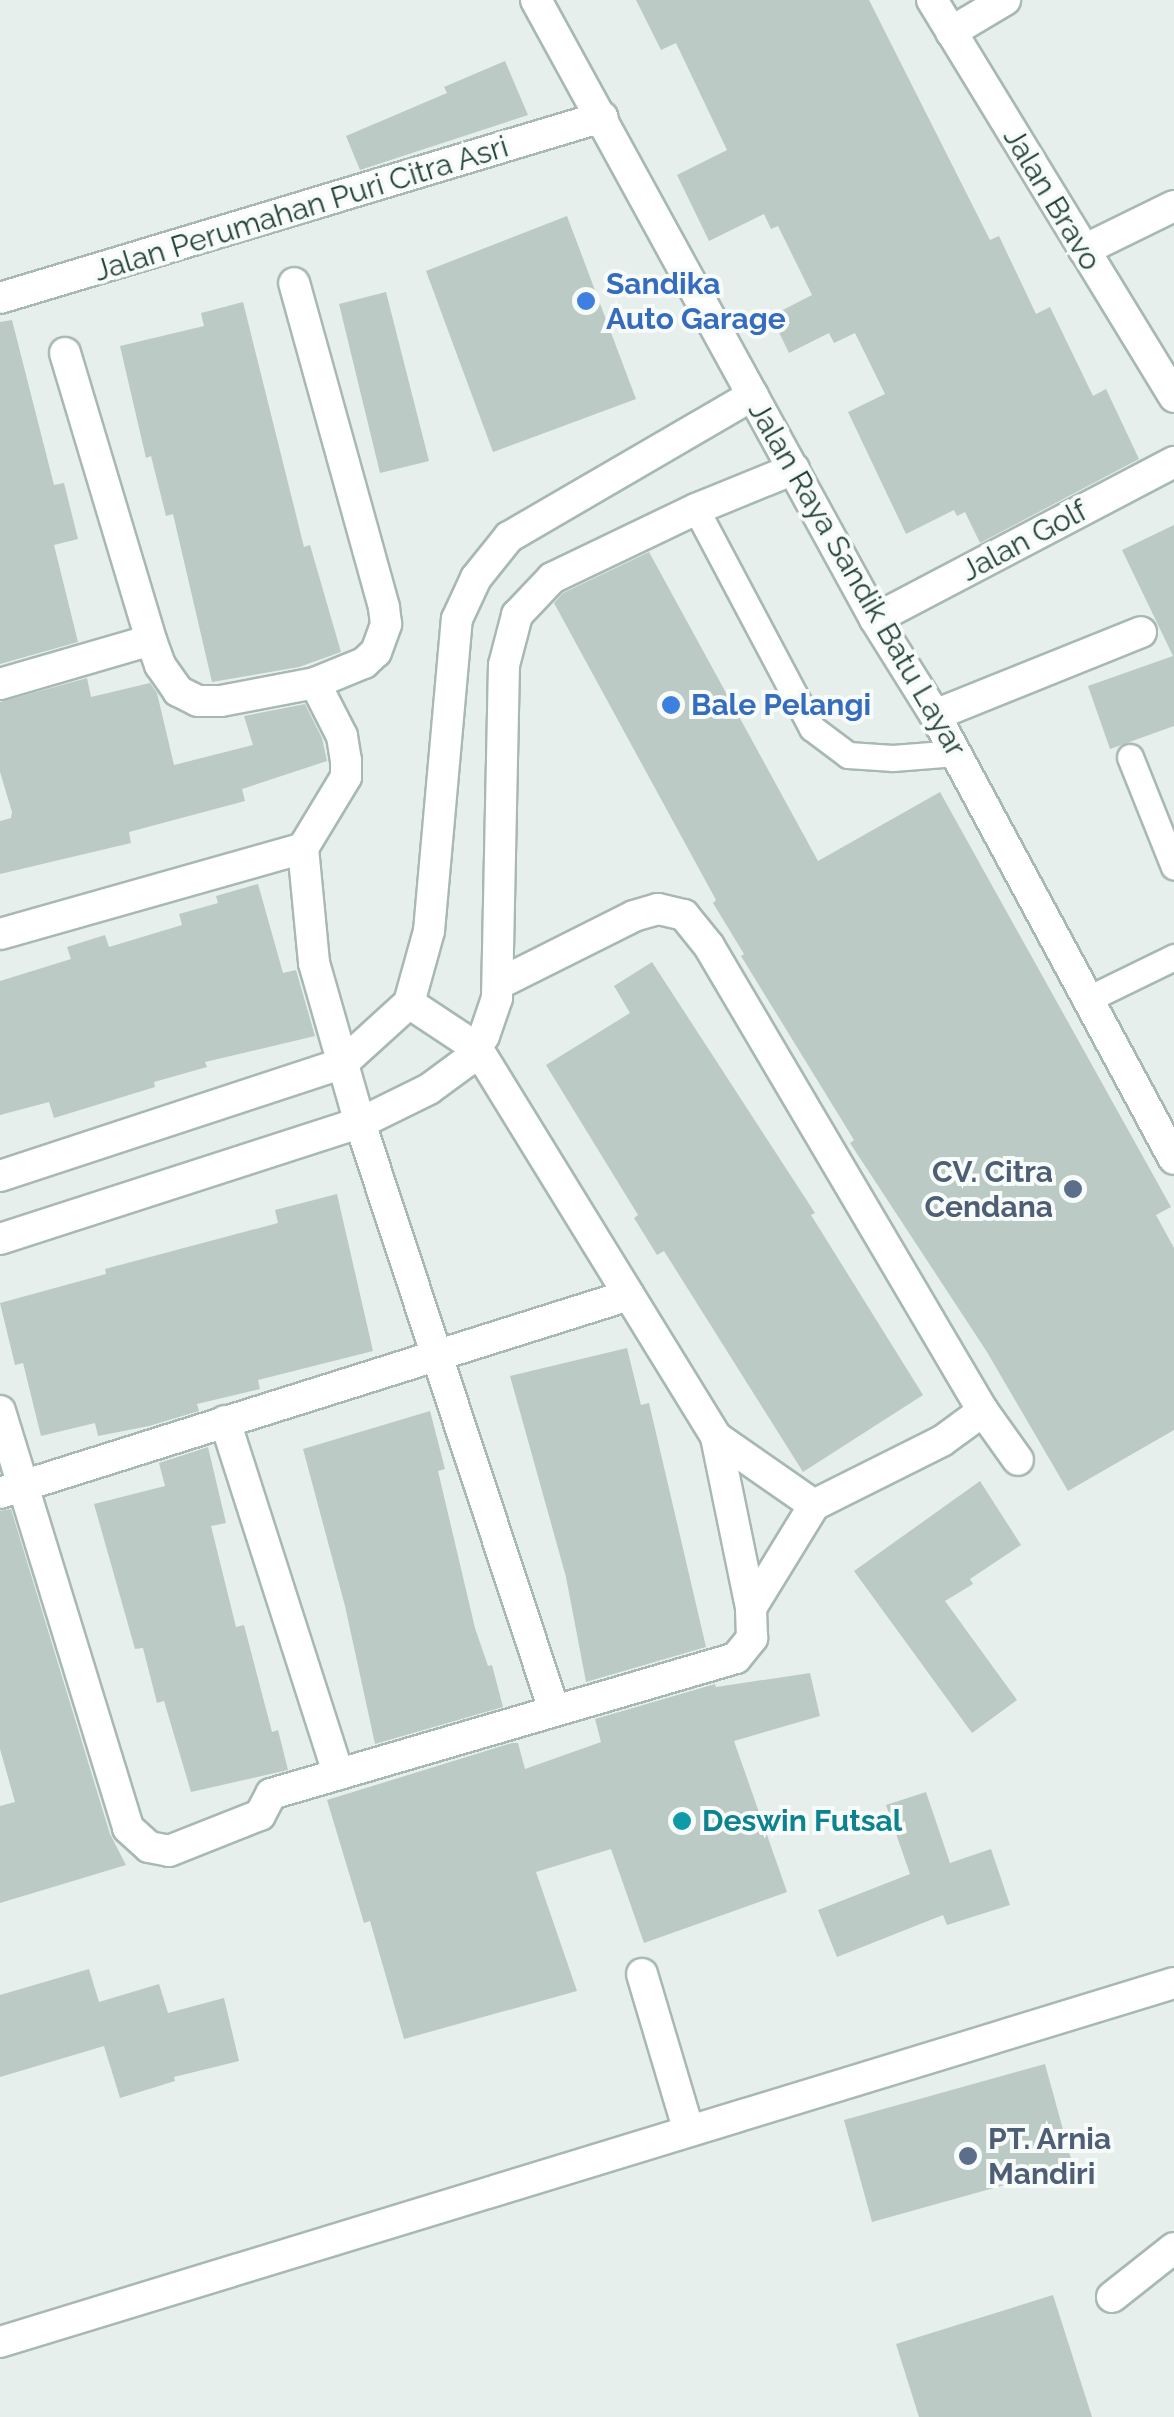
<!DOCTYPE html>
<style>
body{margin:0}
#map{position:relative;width:1174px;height:2417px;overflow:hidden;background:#e6efeb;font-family:Raleway,sans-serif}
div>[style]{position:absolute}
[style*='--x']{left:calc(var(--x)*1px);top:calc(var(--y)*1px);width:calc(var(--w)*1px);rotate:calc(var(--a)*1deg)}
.building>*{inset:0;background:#bbcac4}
.roads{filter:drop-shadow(2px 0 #a8b8b2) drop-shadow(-2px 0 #a8b8b2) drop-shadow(0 2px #a8b8b2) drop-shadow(0 -2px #a8b8b2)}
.service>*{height:25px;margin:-12.5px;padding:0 12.5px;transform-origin:12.5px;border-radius:12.5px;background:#fff}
.minor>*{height:30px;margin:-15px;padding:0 15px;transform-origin:15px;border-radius:15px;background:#fff}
.secondary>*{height:30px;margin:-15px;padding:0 15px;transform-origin:15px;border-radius:15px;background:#fff}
.dots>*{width:28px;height:28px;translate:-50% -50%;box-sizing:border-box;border:5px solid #f7fbf9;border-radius:50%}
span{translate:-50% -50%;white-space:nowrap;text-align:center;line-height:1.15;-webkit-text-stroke:8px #f7fbf9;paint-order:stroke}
.street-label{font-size:30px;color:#24423a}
.shop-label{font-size:30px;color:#366cbe;font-weight:700}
.left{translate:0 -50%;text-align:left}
.service-label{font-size:30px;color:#4e5e75;font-weight:700}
.right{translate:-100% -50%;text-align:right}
.culture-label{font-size:30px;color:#0d838f;font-weight:700}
</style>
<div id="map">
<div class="building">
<div style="clip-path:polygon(636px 0,869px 0,990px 240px,999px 236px,1036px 314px,1050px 307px,1093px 396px,1106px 389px,1139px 459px,980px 543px,965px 512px,957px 516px,954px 510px,906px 534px,848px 412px,885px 394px,855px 333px,834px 343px,829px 333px,789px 353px,771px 316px,812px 295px,778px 226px,771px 229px,764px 214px,709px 241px,677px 175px,727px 150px,676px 43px,661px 50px)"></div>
<div style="clip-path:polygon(505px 61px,528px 115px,360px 170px,346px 136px,447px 93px,444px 87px)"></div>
<div style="clip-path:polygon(567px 216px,636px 399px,493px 452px,426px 271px)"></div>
<div style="clip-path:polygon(386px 292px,429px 461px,380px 473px,339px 304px)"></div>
<div style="clip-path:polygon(243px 302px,304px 547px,310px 545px,341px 652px,299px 667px,212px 682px,173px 514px,166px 516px,151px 456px,146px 458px,120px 346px,204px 326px,201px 313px)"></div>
<div style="clip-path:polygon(12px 320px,54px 485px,64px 483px,78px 539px,54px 545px,78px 642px,0 664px,0 322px)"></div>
<div style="clip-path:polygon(1174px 525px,1174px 726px,1110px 749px,1088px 686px,1173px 656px,1122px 550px)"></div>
<div style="clip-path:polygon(649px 552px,818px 861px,940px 792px,1171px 1207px,1156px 1215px,1174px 1248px,1174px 1430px,1068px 1491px,987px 1352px,850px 1143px,854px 1140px,741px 956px,744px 954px,713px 903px,716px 900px,554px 603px,563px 593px)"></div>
<div style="clip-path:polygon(87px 678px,91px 697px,150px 683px,157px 693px,174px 765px,253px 745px,244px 716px,305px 704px,322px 738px,327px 761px,242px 789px,245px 801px,129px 832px,131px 843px,0 874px,0 821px,11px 818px,12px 812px,0 772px,0 702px)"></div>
<div style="clip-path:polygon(258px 884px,283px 973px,296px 970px,315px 1036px,205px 1062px,207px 1067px,154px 1082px,155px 1087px,54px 1118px,49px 1102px,0 1115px,0 981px,71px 959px,67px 947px,105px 935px,109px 947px,182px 925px,179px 914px,218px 903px,216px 896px)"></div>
<div style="clip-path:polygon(652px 962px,815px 1213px,811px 1215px,923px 1395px,803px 1472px,664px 1251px,657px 1255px,634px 1218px,638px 1215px,546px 1065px,630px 1013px,614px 986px)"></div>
<div style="clip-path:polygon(337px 1194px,373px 1351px,258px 1380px,260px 1389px,197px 1404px,199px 1411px,149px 1426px,98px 1436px,95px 1423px,41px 1436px,23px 1363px,15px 1365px,0 1303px,106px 1274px,105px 1269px,278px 1223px,275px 1210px)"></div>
<div style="clip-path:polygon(627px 1348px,641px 1405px,649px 1403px,706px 1647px,586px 1682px,566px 1577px,510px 1376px)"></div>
<div style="clip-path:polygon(430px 1411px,445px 1469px,438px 1471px,475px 1628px,488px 1666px,492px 1665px,503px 1707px,375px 1744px,345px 1606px,303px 1449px)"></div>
<div style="clip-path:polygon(208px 1447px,226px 1523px,211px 1526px,236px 1627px,244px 1625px,272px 1732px,278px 1730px,288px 1770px,191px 1792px,164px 1701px,157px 1703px,143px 1648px,135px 1649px,94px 1504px,165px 1486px,159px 1463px)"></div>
<div style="clip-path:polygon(980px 1481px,1021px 1545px,970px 1579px,973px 1584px,945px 1601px,1017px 1700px,972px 1733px,854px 1571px)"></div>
<div style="clip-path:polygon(11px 1509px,110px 1834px,126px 1865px,0 1903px,0 1806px,15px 1802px,0 1749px,0 1511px)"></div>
<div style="clip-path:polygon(810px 1673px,820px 1716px,734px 1741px,787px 1892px,644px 1943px,611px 1849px,536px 1872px,577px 1991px,404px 2039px,370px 1921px,364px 1923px,327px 1800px,512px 1743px,518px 1743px,525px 1769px,601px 1742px,595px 1719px,715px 1684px,716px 1687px)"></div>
<div style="clip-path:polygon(926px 1792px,950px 1863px,991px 1849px,1010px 1905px,947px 1925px,943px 1915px,837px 1957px,818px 1910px,910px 1874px,886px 1805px)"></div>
<div style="clip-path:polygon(89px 1969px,99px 2002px,159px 1984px,168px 2013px,224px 1998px,239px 2061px,174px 2077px,175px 2081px,120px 2098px,104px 2046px,0 2077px,0 1995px)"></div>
<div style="clip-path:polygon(1045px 2064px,1073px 2166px,872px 2222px,844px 2120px)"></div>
<div style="clip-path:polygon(1053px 2295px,1092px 2417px,919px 2417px,896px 2344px)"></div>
</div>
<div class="roads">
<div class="service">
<div style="--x:696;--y:509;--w:248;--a:62.1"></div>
<div style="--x:812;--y:728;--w:45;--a:36.9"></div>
<div style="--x:848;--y:755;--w:45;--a:3.8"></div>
<div style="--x:893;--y:758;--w:63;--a:-4.5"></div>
<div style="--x:1130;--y:757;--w:118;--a:68.2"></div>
<div style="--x:1088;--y:999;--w:96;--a:-26"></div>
</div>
<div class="minor">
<div style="--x:932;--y:0;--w:465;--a:58.6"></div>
<div style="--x:951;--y:32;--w:63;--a:-30.7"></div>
<div style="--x:1084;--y:250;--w:100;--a:-26.1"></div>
<div style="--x:0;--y:298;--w:629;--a:-16.73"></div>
<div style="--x:65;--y:353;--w:300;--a:73.3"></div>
<div style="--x:875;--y:619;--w:338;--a:-27.7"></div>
<div style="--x:315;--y:683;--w:59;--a:63"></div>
<div style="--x:342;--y:736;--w:24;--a:81"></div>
<div style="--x:346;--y:760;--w:17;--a:90"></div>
<div style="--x:346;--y:777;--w:83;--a:121.2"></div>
<div style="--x:303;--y:848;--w:116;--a:84.5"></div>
<div style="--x:314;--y:963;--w:166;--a:74"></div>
<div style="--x:360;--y:1123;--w:618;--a:71.71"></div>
<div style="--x:0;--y:684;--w:157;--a:-16.2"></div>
<div style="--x:151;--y:640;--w:27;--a:70"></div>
<div style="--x:160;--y:665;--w:32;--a:55"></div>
<div style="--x:178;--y:691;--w:22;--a:27"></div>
<div style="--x:198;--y:701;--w:23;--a:0"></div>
<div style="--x:221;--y:701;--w:96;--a:-10.8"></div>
<div style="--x:315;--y:683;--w:53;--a:-22.2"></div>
<div style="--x:364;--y:663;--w:16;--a:-43"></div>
<div style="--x:376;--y:652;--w:30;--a:-70"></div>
<div style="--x:386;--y:624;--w:17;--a:-97"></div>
<div style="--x:384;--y:607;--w:336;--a:-105.5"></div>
<div style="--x:935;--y:715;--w:222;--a:-21.9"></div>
<div style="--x:0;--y:934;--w:315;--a:-15.8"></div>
<div style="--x:409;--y:1003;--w:82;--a:33.5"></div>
<div style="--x:477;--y:1048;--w:457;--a:58.4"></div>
<div style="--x:716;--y:1437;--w:119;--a:34.8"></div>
<div style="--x:0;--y:1176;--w:361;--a:-18.2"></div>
<div style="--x:343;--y:1063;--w:89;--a:-42.3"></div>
<div style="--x:409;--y:1003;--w:75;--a:-74.5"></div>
<div style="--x:429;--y:931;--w:313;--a:-84.9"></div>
<div style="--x:457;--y:619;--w:45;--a:-65.1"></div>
<div style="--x:476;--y:578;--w:53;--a:-51.2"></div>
<div style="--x:509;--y:537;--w:282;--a:-30.2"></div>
<div style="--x:0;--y:1239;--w:378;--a:-17.9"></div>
<div style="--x:360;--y:1123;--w:77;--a:-26.2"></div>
<div style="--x:429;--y:1089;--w:47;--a:-36.4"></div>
<div style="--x:467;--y:1061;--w:30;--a:-56"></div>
<div style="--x:484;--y:1036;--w:40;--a:-71.1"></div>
<div style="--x:497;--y:998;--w:333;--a:-88.8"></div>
<div style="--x:504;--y:665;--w:52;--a:-75.4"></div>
<div style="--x:517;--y:615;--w:51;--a:-46.6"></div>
<div style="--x:552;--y:578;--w:160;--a:-25.6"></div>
<div style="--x:696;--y:509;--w:106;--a:-22.2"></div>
<div style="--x:0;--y:1411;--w:436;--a:72.9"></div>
<div style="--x:128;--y:1828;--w:28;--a:42"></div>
<div style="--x:149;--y:1847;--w:20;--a:11"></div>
<div style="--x:169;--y:1851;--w:98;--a:-21.6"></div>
<div style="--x:260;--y:1815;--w:24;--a:-62"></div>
<div style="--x:271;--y:1794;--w:484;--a:-16.3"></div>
<div style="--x:736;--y:1658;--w:26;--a:-51"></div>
<div style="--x:752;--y:1638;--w:30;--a:-92"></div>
<div style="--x:751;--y:1608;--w:121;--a:-58.5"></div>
<div style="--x:814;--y:1505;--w:143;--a:-26.6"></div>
<div style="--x:942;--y:1441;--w:51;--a:-36.2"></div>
<div style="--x:983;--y:1411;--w:540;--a:-120.51"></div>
<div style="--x:709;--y:946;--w:40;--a:-129"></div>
<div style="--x:684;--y:915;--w:27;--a:-167"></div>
<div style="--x:658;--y:909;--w:25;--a:164"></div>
<div style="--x:634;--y:916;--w:152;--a:153.4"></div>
<div style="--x:983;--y:1411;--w:60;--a:54.5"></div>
<div style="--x:225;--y:1421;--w:371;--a:72.2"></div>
<div style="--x:716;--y:1437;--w:175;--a:78.4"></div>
<div style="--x:0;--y:1493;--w:659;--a:-17.47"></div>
<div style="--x:642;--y:1974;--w:161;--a:73.4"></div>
<div style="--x:1112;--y:2297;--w:79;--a:-38.3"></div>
<div style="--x:0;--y:2342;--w:1228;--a:-17"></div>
</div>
<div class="secondary">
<div style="--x:536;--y:0;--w:706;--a:61.29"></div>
<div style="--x:875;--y:619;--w:113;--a:58"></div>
<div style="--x:935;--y:715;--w:504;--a:61.71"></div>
</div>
</div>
<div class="dots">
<div style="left:586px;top:301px;background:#3f7fe0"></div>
<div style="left:671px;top:705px;background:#3f7fe0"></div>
<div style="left:1073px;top:1189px;background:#5c6f8a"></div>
<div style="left:682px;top:1821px;background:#0f9aa8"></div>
<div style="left:968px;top:2156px;background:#5c6f8a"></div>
</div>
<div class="street-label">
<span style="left:1052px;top:199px;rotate:59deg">Jalan Bravo</span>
<span style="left:301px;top:209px;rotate:-17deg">Jalan Perumahan Puri Citra Asri</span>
<span style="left:1024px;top:541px;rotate:-28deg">Jalan Golf</span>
<span style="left:857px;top:579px;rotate:60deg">Jalan Raya Sandik Batu Layar</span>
</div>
<div class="shop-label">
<span class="left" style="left:606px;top:301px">Sandika<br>Auto Garage</span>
<span class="left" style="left:691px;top:705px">Bale Pelangi</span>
</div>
<div class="service-label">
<span class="right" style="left:1053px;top:1189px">CV. Citra<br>Cendana</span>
<span class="left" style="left:988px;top:2156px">PT. Arnia<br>Mandiri</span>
</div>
<div class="culture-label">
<span class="left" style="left:702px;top:1821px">Deswin Futsal</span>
</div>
</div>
